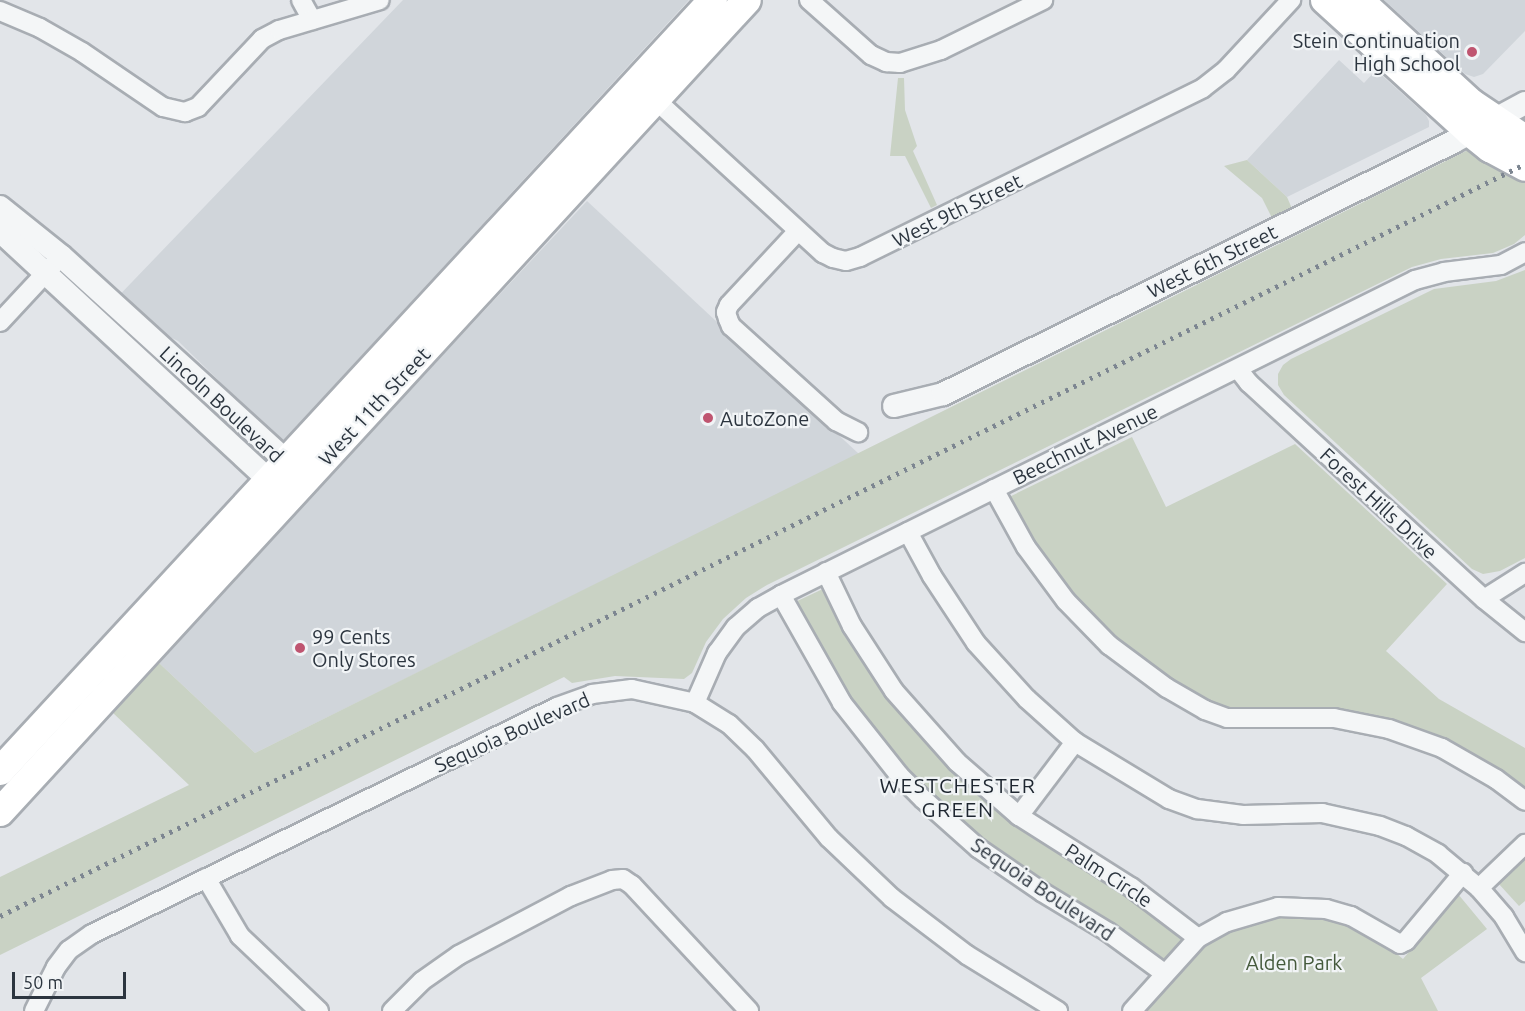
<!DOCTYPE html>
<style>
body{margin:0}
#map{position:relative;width:1525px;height:1011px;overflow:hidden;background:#e2e5e9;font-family:Ubuntu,sans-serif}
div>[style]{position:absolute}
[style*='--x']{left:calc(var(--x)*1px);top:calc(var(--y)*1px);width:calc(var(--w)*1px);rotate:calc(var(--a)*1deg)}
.built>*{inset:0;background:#d0d5da}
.green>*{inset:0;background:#c9d2c4}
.roads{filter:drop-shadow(2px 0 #a8adb3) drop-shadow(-2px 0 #a8adb3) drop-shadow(0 2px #a8adb3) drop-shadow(0 -2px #a8adb3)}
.minor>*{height:18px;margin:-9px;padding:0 9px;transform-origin:9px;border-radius:9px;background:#f4f6f7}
.tertiary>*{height:22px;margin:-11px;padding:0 11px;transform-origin:11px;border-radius:11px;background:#f4f6f7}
.primary>*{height:28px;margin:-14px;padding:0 14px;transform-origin:14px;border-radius:14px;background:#fff}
.rail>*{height:4.5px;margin-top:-2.25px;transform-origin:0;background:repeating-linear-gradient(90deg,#7d8691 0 3px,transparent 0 9px)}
.dots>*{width:16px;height:16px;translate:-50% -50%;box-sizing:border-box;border:3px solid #f1f4f6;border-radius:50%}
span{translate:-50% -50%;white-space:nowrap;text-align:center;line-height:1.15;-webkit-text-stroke:4.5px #f1f4f6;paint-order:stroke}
.poi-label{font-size:20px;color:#2c353f}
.right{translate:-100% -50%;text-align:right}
.left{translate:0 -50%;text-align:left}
.street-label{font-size:20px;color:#2c353f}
.park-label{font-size:20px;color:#44593b}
.neighbourhood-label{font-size:21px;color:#1e2630;letter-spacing:1.5px}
.scale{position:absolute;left:12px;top:972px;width:114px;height:27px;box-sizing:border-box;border:3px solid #2c353f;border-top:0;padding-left:8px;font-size:18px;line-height:21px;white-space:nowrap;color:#2c353f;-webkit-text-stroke:4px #f1f4f6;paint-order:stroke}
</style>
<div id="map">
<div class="built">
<div style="clip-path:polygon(403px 0,689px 0,282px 442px,178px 341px,108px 307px)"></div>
<div style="clip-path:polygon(1384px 0,1525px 0,1525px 31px,1483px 74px,1474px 77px,1465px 74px)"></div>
<div style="clip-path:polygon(1339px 60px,1364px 83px,1376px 70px,1426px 115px,1429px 121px,1429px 127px,1287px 197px,1247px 160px)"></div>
<div style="clip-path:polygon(587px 201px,859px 454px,255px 753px,159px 663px,250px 561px)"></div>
</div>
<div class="green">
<div style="clip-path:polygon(898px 78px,904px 78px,905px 110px,917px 146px,913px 151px,937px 205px,931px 208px,905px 156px,890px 156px)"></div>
<div style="clip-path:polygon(1472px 148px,1525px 177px,1525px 235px,1514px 244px,1493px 253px,1441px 259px,1412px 267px,767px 585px,746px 598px,723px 619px,706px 642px,692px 673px,684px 679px,615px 676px,572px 683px,564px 677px,0 955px,0 877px,189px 785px,112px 712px,159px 663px,255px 753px)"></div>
<div style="clip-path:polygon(1247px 160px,1287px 197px,1293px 211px,1273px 220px,1262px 198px,1224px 166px)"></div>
<div style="clip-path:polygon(1525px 270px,1525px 558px,1500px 571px,1483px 574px,1472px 569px,1284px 395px,1278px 385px,1278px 374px,1283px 365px,1291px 359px,1434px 289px,1496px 281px)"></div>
<div style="clip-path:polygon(1132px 437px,1166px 507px,1295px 444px,1447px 584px,1386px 651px,1439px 699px,1525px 748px,1525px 792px,1444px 741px,1231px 711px,1211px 705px,1137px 659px,1090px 618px,1045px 564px,1007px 498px)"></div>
<div style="clip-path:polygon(825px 588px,889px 697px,934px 750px,951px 767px,1184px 936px,1184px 940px,1168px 958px,1161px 961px,986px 845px,908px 773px,860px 716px,793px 603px)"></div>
<div style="clip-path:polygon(1525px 857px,1525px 901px,1519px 906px,1498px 883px)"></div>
<div style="clip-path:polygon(1458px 894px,1487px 929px,1421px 978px,1438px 1011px,1142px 1011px,1200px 946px,1230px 928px,1276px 915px,1324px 916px,1356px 926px,1385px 944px,1403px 959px)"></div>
</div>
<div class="roads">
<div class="minor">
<div style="--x:301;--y:0;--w:23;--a:61"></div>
<div style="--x:809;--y:0;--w:83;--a:41.6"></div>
<div style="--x:871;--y:55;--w:17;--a:25"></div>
<div style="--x:886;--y:62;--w:14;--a:4"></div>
<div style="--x:900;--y:63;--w:43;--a:-17.6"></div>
<div style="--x:941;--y:50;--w:114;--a:-26.1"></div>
<div style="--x:0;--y:11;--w:43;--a:23"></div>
<div style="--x:40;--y:28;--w:48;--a:29.7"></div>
<div style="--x:82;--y:52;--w:98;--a:34.2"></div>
<div style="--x:163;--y:107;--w:23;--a:13"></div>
<div style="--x:185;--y:112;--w:14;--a:-21"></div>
<div style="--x:198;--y:107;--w:93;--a:-46.7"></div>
<div style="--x:262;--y:39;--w:19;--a:-28"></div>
<div style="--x:279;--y:30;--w:105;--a:-16.5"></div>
<div style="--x:647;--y:92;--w:239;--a:42.5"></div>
<div style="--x:823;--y:253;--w:11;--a:27"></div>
<div style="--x:833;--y:258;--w:13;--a:13"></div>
<div style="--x:846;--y:261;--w:15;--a:-16"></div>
<div style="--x:860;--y:257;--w:382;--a:-26.2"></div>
<div style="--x:1203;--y:88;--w:29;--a:-38"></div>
<div style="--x:1226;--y:70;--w:96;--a:-47.1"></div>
<div style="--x:798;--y:231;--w:101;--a:133"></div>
<div style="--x:729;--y:305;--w:8;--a:113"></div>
<div style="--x:726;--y:312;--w:7;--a:74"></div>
<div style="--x:728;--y:319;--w:8;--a:67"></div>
<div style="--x:731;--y:326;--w:142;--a:42.1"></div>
<div style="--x:836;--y:421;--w:25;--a:27"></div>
<div style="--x:0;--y:322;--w:79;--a:-47"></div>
<div style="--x:1238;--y:369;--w:18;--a:52"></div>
<div style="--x:1249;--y:383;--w:319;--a:42.6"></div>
<div style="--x:1484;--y:599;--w:53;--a:38.8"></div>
<div style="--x:994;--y:489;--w:66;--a:61.1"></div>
<div style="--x:1026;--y:547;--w:67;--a:53.5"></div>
<div style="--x:1066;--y:601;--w:62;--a:45.7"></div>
<div style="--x:1109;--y:645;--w:72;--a:36.6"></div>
<div style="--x:1167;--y:688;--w:44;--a:30.1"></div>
<div style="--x:1205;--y:710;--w:23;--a:20"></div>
<div style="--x:1227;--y:718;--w:107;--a:0"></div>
<div style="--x:1334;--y:718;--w:56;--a:11.3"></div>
<div style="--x:1389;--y:729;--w:56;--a:19.7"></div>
<div style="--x:1442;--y:748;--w:62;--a:29.9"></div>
<div style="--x:1496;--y:779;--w:36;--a:37"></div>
<div style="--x:908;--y:532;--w:50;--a:61.4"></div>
<div style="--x:932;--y:576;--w:80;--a:56.7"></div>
<div style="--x:976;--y:643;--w:76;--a:47.7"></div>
<div style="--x:1027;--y:699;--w:64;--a:41.9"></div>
<div style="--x:1075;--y:742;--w:110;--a:31.2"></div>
<div style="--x:1169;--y:799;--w:30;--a:20"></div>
<div style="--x:1197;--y:809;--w:46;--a:7.4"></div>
<div style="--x:1243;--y:815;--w:79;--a:-1.5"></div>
<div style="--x:1322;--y:813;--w:59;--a:12.6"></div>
<div style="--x:1380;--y:826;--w:28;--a:21"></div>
<div style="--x:1406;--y:836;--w:37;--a:29"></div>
<div style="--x:1438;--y:854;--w:53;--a:39.7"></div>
<div style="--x:1479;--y:888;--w:38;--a:49"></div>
<div style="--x:1504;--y:917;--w:41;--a:59"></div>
<div style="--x:826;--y:572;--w:60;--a:64.3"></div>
<div style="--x:852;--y:626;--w:77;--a:57.1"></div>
<div style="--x:894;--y:691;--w:95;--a:48.4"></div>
<div style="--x:957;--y:762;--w:82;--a:41.1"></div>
<div style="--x:1019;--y:816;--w:133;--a:32.4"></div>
<div style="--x:1131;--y:887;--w:84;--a:37.3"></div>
<div style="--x:781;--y:595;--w:124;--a:60.5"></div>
<div style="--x:842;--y:703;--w:92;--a:51.6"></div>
<div style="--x:899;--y:775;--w:34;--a:45"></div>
<div style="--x:923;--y:799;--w:74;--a:41.7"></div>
<div style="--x:978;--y:848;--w:78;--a:34.5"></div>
<div style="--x:1042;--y:892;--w:77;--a:31.2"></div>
<div style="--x:1108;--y:932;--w:69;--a:36.2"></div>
<div style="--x:1484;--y:599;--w:49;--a:-32.4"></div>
<div style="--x:695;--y:703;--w:55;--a:-66.3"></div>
<div style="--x:717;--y:653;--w:32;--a:-54"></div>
<div style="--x:736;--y:627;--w:29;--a:-41"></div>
<div style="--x:758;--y:608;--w:26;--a:-29"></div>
<div style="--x:781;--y:595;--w:708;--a:-26.42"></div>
<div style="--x:1415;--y:280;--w:30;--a:-15"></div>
<div style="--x:1444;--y:272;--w:57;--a:-7"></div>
<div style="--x:1501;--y:265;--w:27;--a:-28"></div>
<div style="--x:1019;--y:816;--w:93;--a:-52.9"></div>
<div style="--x:206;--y:878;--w:67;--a:59.6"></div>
<div style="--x:240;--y:936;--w:109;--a:43.5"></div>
<div style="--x:1479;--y:888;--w:64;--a:-43.7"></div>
<div style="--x:34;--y:1011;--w:49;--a:-63.4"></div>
<div style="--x:56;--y:967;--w:21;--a:-53"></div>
<div style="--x:69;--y:950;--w:28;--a:-35"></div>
<div style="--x:92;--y:934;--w:517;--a:-26.02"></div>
<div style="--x:557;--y:707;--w:37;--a:-20"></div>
<div style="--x:592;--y:694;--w:40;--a:-7.1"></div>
<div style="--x:632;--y:689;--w:65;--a:12.5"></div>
<div style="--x:695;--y:703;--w:40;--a:32"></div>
<div style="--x:729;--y:724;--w:36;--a:44"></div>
<div style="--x:755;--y:749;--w:116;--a:50.3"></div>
<div style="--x:829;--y:838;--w:87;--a:43.6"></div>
<div style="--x:892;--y:898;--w:94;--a:37.2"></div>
<div style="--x:967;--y:955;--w:107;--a:31.6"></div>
<div style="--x:392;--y:1011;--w:42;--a:-45"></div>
<div style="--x:422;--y:981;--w:45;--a:-35.1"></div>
<div style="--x:459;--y:955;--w:127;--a:-27.8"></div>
<div style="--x:571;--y:896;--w:44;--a:-21.3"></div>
<div style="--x:612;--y:880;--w:11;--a:-5"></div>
<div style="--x:623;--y:879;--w:11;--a:34"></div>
<div style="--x:632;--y:885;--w:172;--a:47.1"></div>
<div style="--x:1132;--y:1011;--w:98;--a:-47.9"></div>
<div style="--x:1198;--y:938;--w:33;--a:-29"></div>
<div style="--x:1227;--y:922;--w:53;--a:-16.4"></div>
<div style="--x:1278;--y:907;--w:48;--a:2.4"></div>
<div style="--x:1326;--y:909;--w:26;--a:16"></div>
<div style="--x:1351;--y:916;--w:56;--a:29.7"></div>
<div style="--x:1400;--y:944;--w:7;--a:-27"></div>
<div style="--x:1406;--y:941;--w:89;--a:-50"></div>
</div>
<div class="tertiary">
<div style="--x:0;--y:207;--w:78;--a:38.8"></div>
<div style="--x:61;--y:256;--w:306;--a:42.3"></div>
<div style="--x:287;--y:462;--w:15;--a:74"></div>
<div style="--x:0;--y:231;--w:367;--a:42.8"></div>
<div style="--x:269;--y:480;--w:15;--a:28"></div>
<div style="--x:894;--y:406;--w:50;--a:-13.8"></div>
<div style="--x:943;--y:394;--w:569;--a:-26.29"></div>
<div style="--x:1453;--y:142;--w:82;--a:-28.4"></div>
</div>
<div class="primary">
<div style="--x:1325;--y:0;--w:196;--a:42.3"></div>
<div style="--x:1470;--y:132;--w:26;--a:39"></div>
<div style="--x:1490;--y:148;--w:40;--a:28"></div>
<div style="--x:1359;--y:0;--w:152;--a:42.6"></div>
<div style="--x:1471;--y:103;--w:65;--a:33.7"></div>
<div style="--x:0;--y:771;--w:1050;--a:-47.24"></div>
<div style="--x:0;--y:812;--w:1103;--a:-47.39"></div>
</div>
</div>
<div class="rail">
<div style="--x:0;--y:916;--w:1700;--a:-26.25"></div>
</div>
<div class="dots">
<div style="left:1472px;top:52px;background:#bf5570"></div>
<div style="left:708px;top:418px;background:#bf5570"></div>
<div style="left:300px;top:648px;background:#bf5570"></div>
</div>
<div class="poi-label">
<span class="right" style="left:1460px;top:52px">Stein Continuation<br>High School</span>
<span class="left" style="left:720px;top:418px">AutoZone</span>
<span class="left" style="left:312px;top:648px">99 Cents<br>Only Stores</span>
</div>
<div class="street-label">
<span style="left:957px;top:210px;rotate:-26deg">West 9th Street</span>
<span style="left:1212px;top:261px;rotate:-26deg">West 6th Street</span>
<span style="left:222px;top:404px;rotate:43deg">Lincoln Boulevard</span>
<span style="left:374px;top:406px;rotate:-47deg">West 11th Street</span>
<span style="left:1085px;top:444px;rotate:-26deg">Beechnut Avenue</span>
<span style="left:1379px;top:503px;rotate:43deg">Forest Hills Drive</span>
<span style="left:512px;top:732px;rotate:-24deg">Sequoia Boulevard</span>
<span style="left:1109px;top:875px;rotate:33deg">Palm Circle</span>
<span style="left:1043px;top:889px;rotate:34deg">Sequoia Boulevard</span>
</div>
<div class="park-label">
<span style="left:1294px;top:962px">Alden Park</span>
</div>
<div class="neighbourhood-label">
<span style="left:958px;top:797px">WESTCHESTER<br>GREEN</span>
</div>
<div class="scale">50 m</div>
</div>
